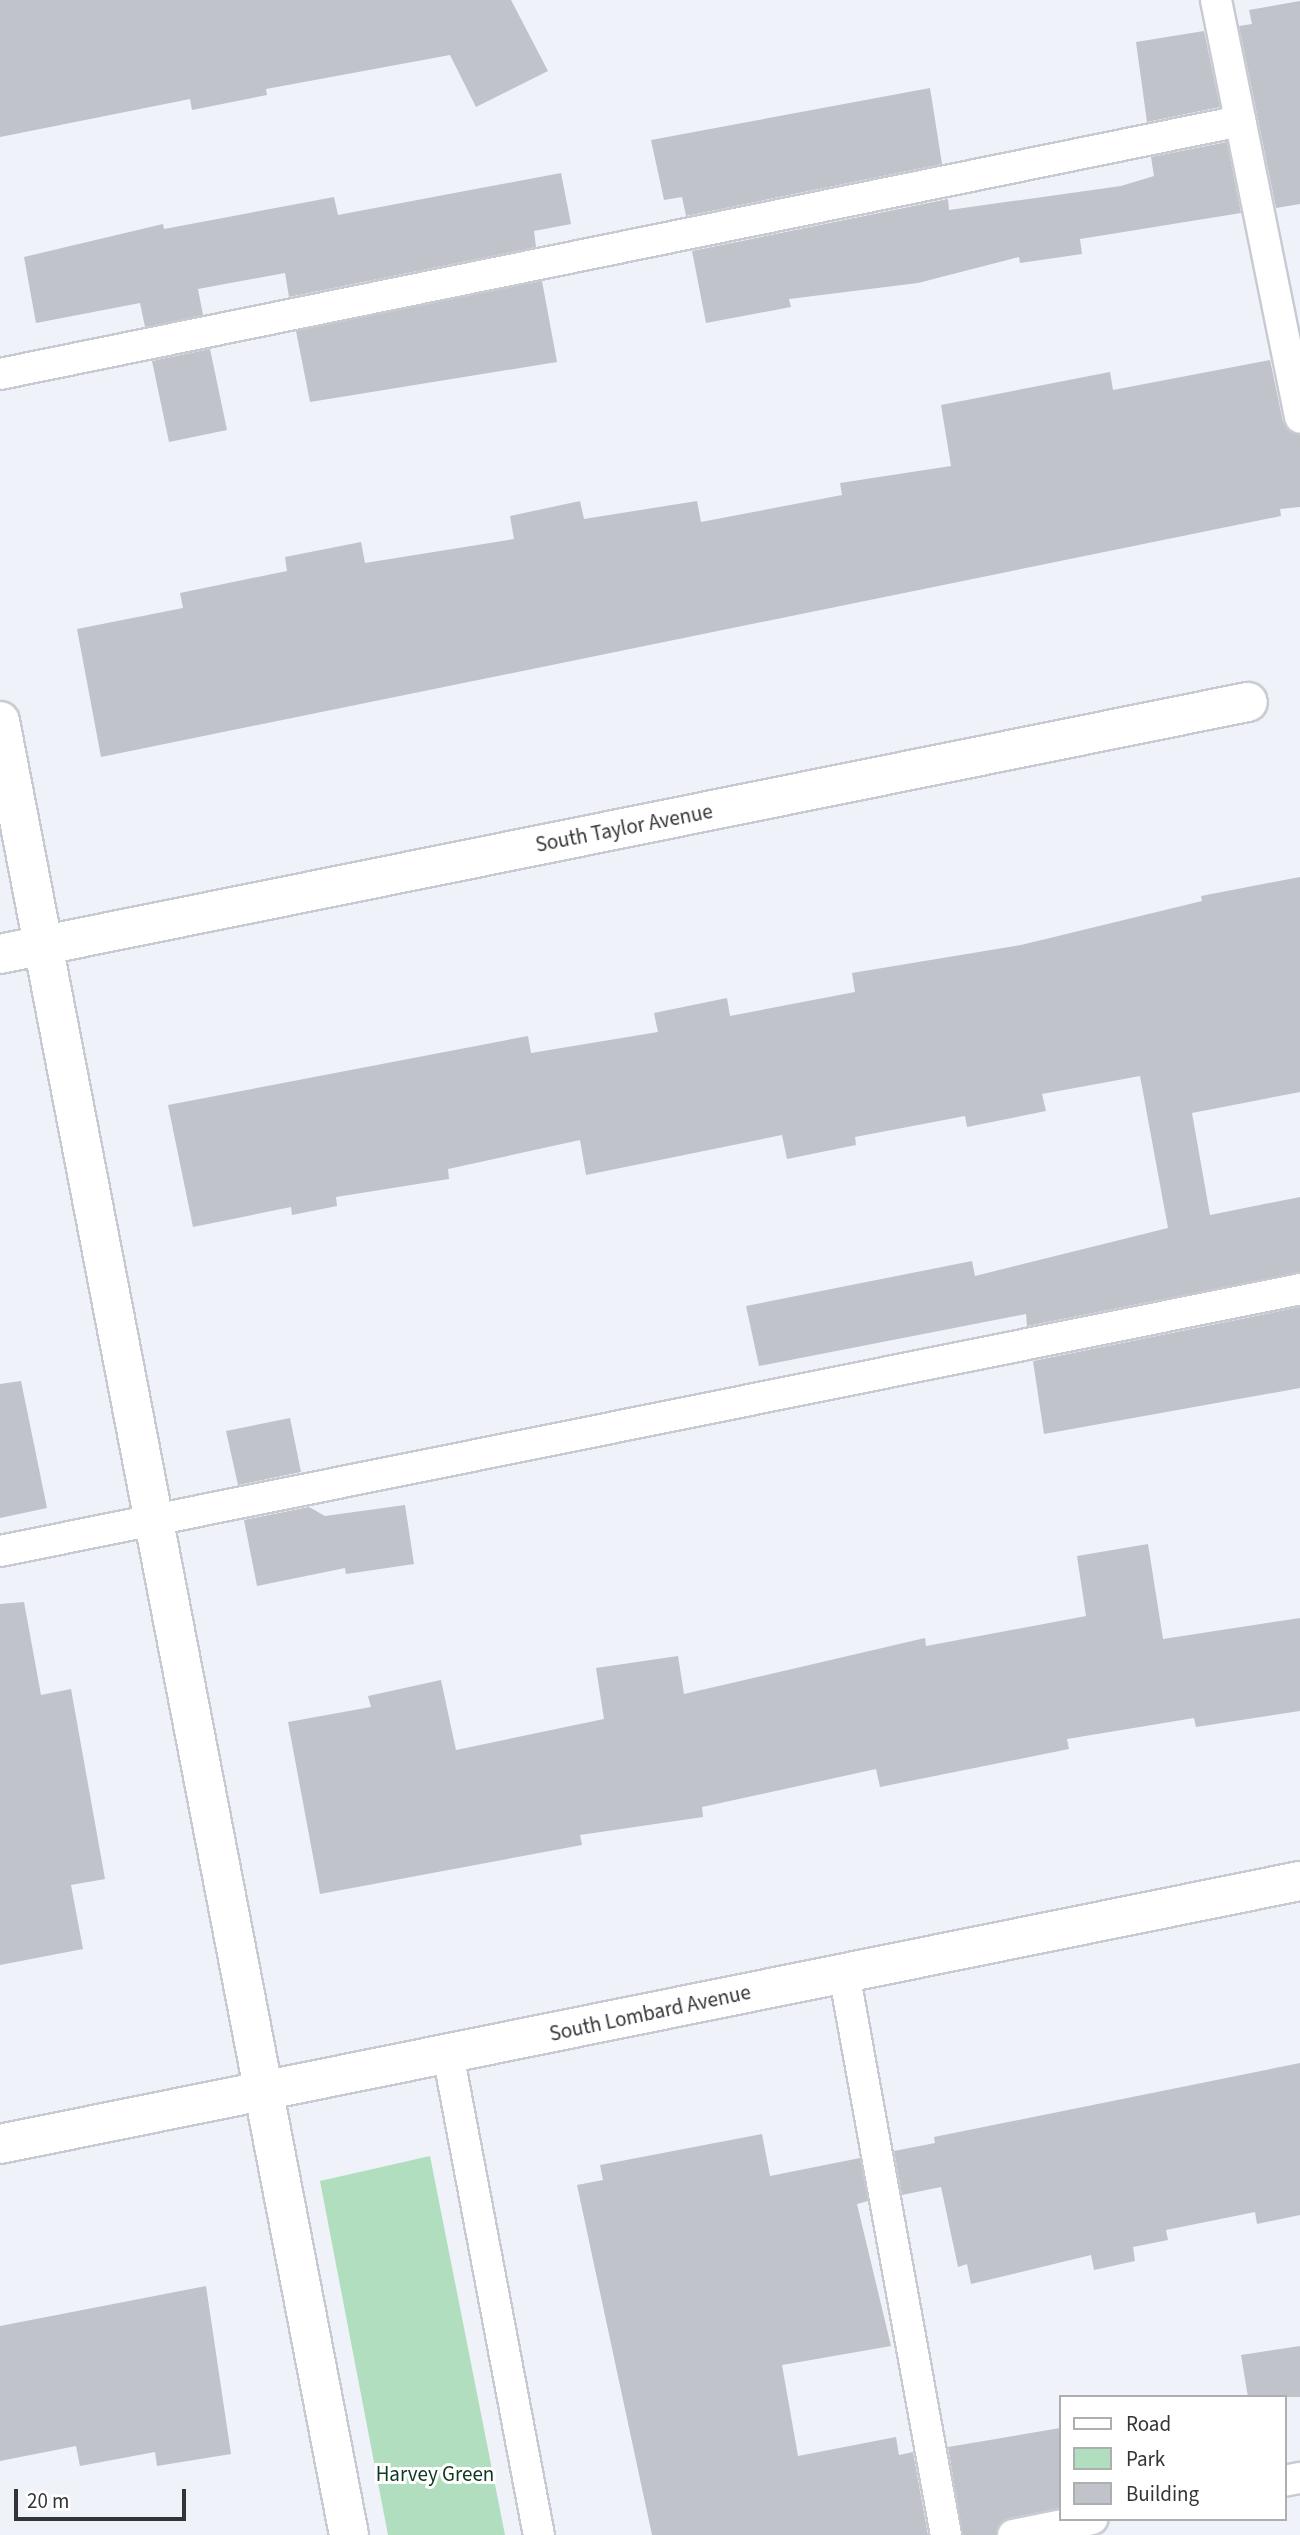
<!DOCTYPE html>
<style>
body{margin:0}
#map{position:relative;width:1300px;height:2535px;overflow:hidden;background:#eff2f8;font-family:"Source Sans 3",sans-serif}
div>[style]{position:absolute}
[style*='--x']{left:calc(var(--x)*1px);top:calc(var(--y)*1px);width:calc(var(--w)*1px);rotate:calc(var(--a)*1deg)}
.green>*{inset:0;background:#b2dec0}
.building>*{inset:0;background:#c0c3c9}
.roads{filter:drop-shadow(2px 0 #c7cbd1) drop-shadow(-2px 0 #c7cbd1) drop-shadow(0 2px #c7cbd1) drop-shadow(0 -2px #c7cbd1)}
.service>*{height:30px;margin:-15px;padding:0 15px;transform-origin:15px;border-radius:15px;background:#fff}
.minor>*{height:38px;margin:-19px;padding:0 19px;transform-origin:19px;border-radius:19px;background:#fff}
span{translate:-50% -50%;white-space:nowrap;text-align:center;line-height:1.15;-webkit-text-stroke:6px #fff;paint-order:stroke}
.street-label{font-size:21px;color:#333437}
.park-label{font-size:21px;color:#0d3821}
.legend{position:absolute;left:1059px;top:2395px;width:228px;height:126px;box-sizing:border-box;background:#fff;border:2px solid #adaeaf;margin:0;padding:9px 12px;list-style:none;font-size:21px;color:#333437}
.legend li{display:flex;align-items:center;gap:14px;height:35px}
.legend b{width:35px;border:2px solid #adaeaf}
.scale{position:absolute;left:14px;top:2489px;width:172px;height:32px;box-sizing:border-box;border:4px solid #333437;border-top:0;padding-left:9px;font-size:21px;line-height:24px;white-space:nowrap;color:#333437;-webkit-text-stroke:5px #fff;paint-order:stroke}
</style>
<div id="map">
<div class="green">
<div style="clip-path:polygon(430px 2156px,505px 2535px,388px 2535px,320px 2181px)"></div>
</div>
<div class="building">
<div style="clip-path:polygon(0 0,511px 0,548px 71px,476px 107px,450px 55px,266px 89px,267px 95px,192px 110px,190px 99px,0 137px)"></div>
<div style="clip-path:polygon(1300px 1px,1300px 204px,1276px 208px,1239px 26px,1252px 24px,1249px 10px)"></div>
<div style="clip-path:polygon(1204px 31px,1220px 107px,1147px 122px,1136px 42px)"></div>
<div style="clip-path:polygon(930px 88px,942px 164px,686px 216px,682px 197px,664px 200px,651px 140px)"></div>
<div style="clip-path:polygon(1227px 142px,1241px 213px,1080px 239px,1082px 254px,1020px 263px,1019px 257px,918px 283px,789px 299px,791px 307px,706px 323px,692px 251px,948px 199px,949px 210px,1121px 186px,1154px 176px,1151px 157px)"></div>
<div style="clip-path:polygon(561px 173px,571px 224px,534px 231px,536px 247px,289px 297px,285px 273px,198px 289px,203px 315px,145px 327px,140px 303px,36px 323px,24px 257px,163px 224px,164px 229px,334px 197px,338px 215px)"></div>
<div style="clip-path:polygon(542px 281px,557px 362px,310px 402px,296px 331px)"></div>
<div style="clip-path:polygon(210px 349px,227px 430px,169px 442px,152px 361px)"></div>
<div style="clip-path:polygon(1270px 360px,1283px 422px,1300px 435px,1300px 507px,1280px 509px,1281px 516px,101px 757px,77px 629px,183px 608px,180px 593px,287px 571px,285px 557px,361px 542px,365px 563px,514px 539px,510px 516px,580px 501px,584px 519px,697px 501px,701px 522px,842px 495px,840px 483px,951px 466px,941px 405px,1110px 372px,1113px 390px)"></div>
<div style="clip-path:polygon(1300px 877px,1300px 1092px,1192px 1113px,1210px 1215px,1300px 1197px,1300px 1272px,1027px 1326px,1026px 1314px,759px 1366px,746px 1306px,972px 1261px,975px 1276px,1168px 1228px,1140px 1076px,1042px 1094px,1046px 1111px,967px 1127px,965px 1116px,855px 1137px,856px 1145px,787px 1159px,782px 1135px,586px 1175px,580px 1140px,448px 1169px,449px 1179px,336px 1197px,337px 1206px,292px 1215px,291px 1207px,193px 1227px,168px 1105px,528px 1036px,531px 1053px,658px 1032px,654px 1013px,727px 998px,730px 1016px,855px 992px,852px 973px,1021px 945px,1202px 901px,1201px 896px)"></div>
<div style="clip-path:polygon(1300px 1307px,1300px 1388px,1044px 1434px,1033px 1361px)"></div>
<div style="clip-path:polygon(21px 1381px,47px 1508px,0 1518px,0 1384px)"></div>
<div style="clip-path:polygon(290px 1418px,301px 1472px,238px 1485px,226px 1431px)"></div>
<div style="clip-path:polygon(405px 1505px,414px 1564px,346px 1574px,345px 1568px,257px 1586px,244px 1520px,309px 1507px,325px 1516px)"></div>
<div style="clip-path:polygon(1148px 1544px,1163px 1639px,1300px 1618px,1300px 1711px,1196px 1727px,1194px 1718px,1067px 1739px,1069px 1749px,880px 1787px,876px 1769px,702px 1807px,703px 1817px,580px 1835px,582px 1845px,320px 1894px,288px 1722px,371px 1707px,368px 1696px,441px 1680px,456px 1750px,604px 1719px,596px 1668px,678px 1656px,684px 1694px,925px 1638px,926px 1646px,1086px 1616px,1077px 1556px)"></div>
<div style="clip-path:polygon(24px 1602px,41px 1695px,71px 1689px,105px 1879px,71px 1885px,83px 1949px,0 1965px,0 1604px)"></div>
<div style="clip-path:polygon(1300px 2063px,1300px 2215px,1257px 2224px,1255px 2212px,1166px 2230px,1168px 2240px,1133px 2247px,1135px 2261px,1094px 2270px,1091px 2255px,971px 2284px,967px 2264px,958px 2267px,941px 2187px,902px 2195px,894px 2151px,935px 2143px,934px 2137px)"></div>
<div style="clip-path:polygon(762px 2134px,770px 2176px,860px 2158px,868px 2201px,857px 2204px,891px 2346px,782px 2365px,798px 2456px,896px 2437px,899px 2455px,913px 2452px,928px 2535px,652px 2535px,577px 2185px,603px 2180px,600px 2165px)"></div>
<div style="clip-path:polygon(206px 2286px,231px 2454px,157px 2466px,155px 2452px,80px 2466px,76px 2446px,0 2461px,0 2326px)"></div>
<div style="clip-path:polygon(1300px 2346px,1300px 2397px,1248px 2397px,1241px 2355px)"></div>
<div style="clip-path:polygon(1060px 2428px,1060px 2508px,1009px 2518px,996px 2535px,963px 2535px,948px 2447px)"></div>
</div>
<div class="roads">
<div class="service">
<div style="--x:1216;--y:0;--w:426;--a:78.6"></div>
<div style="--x:0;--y:374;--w:1266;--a:-11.53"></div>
<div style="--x:0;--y:1551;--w:1326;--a:-11.39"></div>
<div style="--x:844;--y:1973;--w:571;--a:79.71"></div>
<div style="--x:448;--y:2054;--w:490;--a:79.3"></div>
<div style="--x:1284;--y:2481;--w:16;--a:-11"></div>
<div style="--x:1013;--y:2535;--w:81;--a:-11.4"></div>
</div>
<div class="minor">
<div style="--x:0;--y:721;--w:1847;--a:79.11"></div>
<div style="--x:0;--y:954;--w:1273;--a:-11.42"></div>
<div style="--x:0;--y:2144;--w:1326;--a:-11.44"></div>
</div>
</div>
<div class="street-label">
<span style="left:624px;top:828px;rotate:-11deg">South Taylor Avenue</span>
<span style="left:650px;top:2013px;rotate:-12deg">South Lombard Avenue</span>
</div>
<div class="park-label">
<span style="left:435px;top:2474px">Harvey Green</span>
</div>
<ul class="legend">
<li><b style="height:9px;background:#fff"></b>Road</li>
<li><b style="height:19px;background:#b2dec0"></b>Park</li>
<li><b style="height:19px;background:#c0c3c9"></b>Building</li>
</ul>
<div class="scale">20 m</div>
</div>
